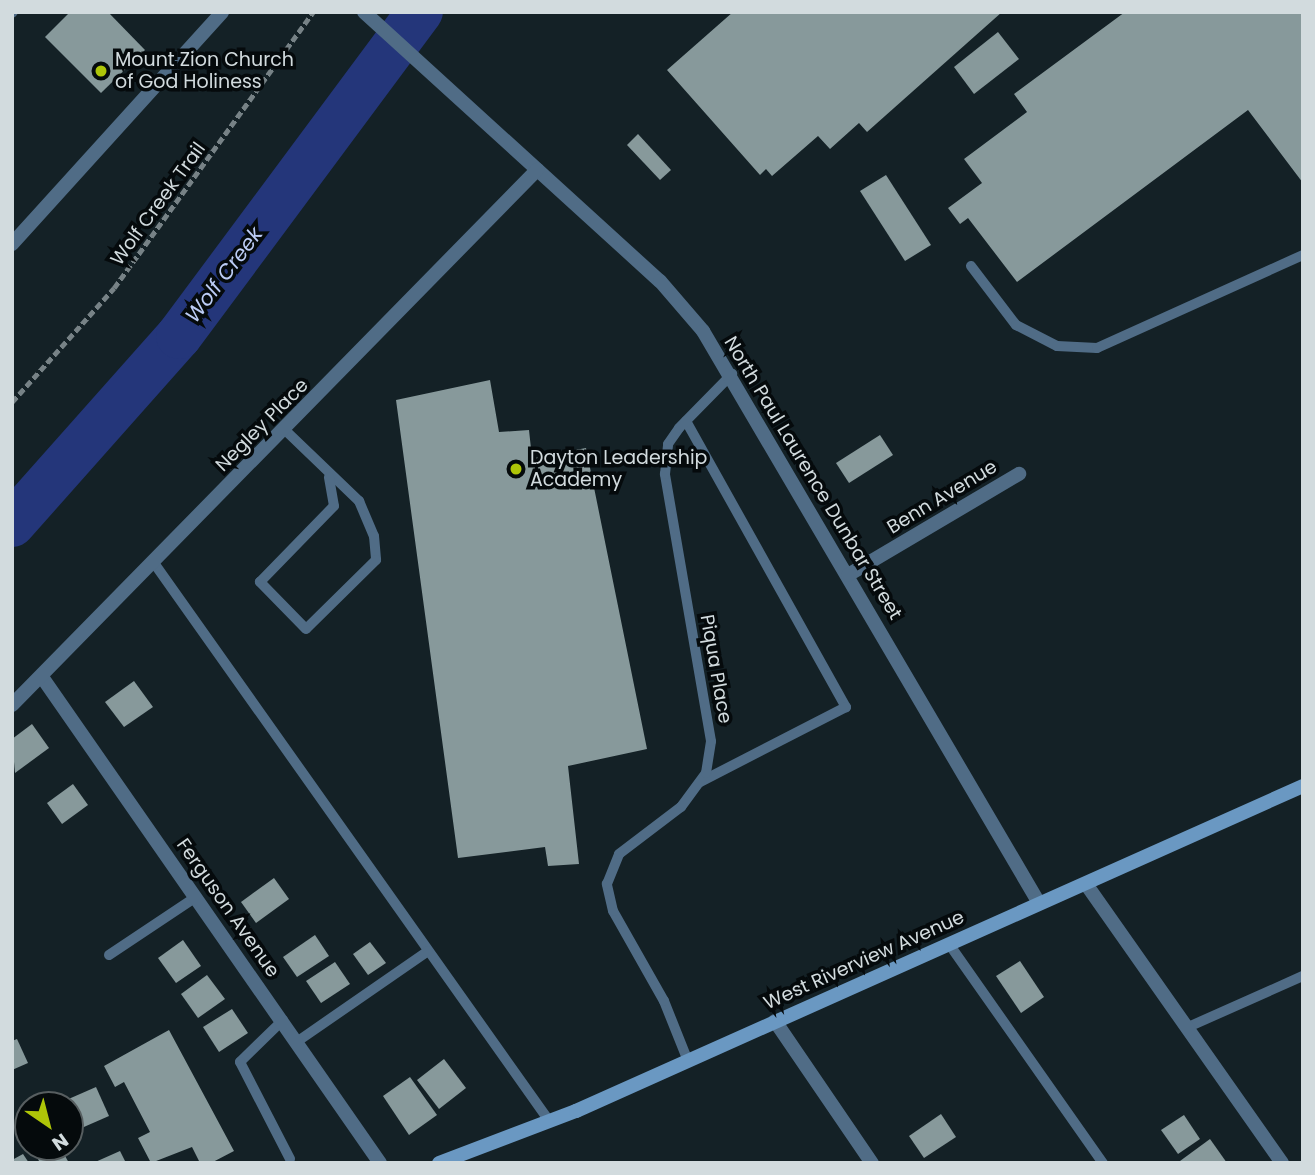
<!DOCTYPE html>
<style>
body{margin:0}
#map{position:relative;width:1315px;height:1175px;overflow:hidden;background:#142126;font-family:Poppins,sans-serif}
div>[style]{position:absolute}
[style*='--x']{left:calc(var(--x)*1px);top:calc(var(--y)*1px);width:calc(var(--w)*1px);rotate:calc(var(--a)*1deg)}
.river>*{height:46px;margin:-23px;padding:0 23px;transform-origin:23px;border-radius:23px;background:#24367a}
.building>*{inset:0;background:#87999b}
.path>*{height:4.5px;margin-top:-2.25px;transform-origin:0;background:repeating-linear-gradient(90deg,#778286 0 7px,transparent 0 10.5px)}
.lane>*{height:10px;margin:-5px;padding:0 5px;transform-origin:5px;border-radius:5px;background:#506c86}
.street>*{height:14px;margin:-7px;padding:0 7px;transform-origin:7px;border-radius:7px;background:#506c86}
.secondary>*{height:14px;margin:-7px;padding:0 7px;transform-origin:7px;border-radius:7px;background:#6a98c2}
.dots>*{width:19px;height:19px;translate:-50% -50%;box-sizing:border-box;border:4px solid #050a0c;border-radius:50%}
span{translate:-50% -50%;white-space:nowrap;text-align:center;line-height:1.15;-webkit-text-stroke:7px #050a0c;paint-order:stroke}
.poi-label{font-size:19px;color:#d2dbde}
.left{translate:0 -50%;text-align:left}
.street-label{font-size:19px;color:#d2dbde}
.water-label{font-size:21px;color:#bcccf5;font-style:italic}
.frame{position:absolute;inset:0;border:14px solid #d2dbde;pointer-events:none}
.north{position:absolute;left:14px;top:1091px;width:70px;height:70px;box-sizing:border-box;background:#050a0c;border:2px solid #575e60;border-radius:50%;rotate:145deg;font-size:19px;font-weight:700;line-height:28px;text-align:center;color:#d2dbde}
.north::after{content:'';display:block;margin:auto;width:24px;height:32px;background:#aec508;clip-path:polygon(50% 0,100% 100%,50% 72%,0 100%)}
</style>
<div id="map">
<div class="river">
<div style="--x:12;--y:524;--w:251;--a:-48.4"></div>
<div style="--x:179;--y:336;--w:404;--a:-53.4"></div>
</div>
<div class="building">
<div style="clip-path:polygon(70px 12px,108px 12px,145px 50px,101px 93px,45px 37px)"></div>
<div style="clip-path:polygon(733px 12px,1002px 12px,867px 132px,859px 123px,830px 149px,818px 136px,772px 176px,766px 169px,760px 175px,667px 70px)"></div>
<div style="clip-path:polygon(1125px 12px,1303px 12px,1303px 183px,1248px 110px,1017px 282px,968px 218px,960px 224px,948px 208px,982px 183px,964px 159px,1027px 112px,1014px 94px)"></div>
<div style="clip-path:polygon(998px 32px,1019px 59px,974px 94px,954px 67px)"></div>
<div style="clip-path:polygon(638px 134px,671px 170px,660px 180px,627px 145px)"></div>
<div style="clip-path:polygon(886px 175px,931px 245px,905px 261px,860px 191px)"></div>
<div style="clip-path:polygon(490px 380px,499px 432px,529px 430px,532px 458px,586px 448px,647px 749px,568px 766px,579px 864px,548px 866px,545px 847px,458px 858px,396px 400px)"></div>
<div style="clip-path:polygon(880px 435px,893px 455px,849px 483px,836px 463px)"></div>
<div style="clip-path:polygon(134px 681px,153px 707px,124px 727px,105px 702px)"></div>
<div style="clip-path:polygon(32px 724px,49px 748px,15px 773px,12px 739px)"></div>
<div style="clip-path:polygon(73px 784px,88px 805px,62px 824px,47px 803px)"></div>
<div style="clip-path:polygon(274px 878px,289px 899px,256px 923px,241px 902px)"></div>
<div style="clip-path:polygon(315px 935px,329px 956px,297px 977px,283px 957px)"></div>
<div style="clip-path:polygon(183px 940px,201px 966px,176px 983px,158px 958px)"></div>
<div style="clip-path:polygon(370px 942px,386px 963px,368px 975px,353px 954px)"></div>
<div style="clip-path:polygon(1020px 961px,1044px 997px,1021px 1013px,996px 976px)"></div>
<div style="clip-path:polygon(335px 962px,350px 984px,321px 1003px,306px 981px)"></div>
<div style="clip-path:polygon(207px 975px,225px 999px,198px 1018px,181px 994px)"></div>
<div style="clip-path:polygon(232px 1009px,248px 1033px,219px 1052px,203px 1027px)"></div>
<div style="clip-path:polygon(169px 1030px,234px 1151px,211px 1163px,200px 1163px,192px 1147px,151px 1163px,138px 1138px,150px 1132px,124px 1082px,115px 1087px,104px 1066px)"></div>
<div style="clip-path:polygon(17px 1039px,28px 1063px,12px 1070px,12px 1041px)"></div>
<div style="clip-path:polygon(444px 1059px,466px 1088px,439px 1109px,417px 1080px)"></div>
<div style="clip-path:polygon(410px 1077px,437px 1115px,409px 1135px,383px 1096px)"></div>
<div style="clip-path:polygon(96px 1087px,109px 1116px,77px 1130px,64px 1101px)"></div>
<div style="clip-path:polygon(941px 1114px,956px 1137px,924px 1158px,909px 1136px)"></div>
<div style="clip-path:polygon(1184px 1115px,1200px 1139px,1178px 1154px,1161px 1130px)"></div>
<div style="clip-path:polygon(1210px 1139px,1227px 1163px,1181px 1163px,1180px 1161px)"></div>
<div style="clip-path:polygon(60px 1147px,69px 1163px,40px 1163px,38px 1159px)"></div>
<div style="clip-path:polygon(120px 1151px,126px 1163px,93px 1163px)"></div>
<div style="clip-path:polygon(23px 1154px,29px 1163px,12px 1163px,12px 1160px)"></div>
</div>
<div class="path">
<div style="--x:12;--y:402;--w:153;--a:-48.2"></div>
<div style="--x:114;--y:288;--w:340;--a:-54.2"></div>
</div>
<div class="lane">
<div style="--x:12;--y:13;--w:1;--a:-45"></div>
<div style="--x:971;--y:266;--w:74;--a:52.7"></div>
<div style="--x:1016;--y:325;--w:46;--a:27.1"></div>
<div style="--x:1057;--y:346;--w:40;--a:2.9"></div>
<div style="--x:1097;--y:348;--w:226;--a:-24.3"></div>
<div style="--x:686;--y:421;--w:328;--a:60.8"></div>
<div style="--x:846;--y:707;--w:164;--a:152.8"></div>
<div style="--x:285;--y:430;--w:103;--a:43.8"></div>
<div style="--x:359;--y:501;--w:38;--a:67"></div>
<div style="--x:374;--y:536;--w:24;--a:85"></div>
<div style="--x:376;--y:560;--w:98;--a:135.4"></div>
<div style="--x:306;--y:629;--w:66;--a:-134.4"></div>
<div style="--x:260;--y:582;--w:106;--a:-45.8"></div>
<div style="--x:334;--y:506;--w:29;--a:-100"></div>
<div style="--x:154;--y:563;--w:685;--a:54.69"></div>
<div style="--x:949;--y:944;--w:268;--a:54.9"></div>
<div style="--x:109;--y:955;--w:105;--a:-33.7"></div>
<div style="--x:283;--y:1020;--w:60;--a:135.7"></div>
<div style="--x:240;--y:1062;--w:109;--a:62.7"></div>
<div style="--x:1186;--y:1028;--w:128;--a:-24"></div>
<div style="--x:298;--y:1041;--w:158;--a:-34.7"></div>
<div style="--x:688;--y:1061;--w:65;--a:-111.8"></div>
<div style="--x:664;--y:1001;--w:103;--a:-119.5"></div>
<div style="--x:613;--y:911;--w:28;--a:-103"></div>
<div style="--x:607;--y:884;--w:32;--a:-68"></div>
<div style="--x:619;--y:854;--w:78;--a:-37.2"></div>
<div style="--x:681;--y:807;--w:42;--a:-53.7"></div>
<div style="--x:706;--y:773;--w:32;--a:-81"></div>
<div style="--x:711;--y:741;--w:271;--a:-99.8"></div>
<div style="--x:665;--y:474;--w:30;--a:-84"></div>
<div style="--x:668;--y:444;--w:19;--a:-55"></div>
<div style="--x:679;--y:428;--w:76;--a:-45.5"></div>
</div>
<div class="street">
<div style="--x:364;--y:12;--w:400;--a:42.3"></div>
<div style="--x:660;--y:281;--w:66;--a:49.3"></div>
<div style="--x:703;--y:331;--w:663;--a:59.57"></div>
<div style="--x:12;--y:244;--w:313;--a:-47.8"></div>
<div style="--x:848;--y:575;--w:199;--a:-30.6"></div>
<div style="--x:42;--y:677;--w:592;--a:55.18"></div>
<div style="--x:12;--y:705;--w:750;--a:-45.54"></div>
<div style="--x:1086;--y:884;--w:341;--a:54.9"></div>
<div style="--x:775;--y:1021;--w:172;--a:55.7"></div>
</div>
<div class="secondary">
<div style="--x:439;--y:1163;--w:147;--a:-20.8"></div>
<div style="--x:576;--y:1111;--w:796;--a:-24.09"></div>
</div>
<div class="dots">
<div style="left:101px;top:71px;background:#aec508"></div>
<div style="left:516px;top:469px;background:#aec508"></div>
</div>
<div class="poi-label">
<span class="left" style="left:115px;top:71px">Mount Zion Church<br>of God Holiness</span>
<span class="left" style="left:530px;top:469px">Dayton Leadership<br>Academy</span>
</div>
<div class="street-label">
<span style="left:158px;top:204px;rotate:-54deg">Wolf Creek Trail</span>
<span style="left:262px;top:425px;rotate:-45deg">Negley Place</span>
<span style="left:813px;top:478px;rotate:59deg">North Paul Laurence Dunbar Street</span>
<span style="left:942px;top:497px;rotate:-31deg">Benn Avenue</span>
<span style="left:716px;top:669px;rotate:80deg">Piqua Place</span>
<span style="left:228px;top:908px;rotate:55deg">Ferguson Avenue</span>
<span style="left:864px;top:960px;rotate:-24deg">West Riverview Avenue</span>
</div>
<div class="water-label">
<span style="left:224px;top:275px;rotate:-53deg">Wolf Creek</span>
</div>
<div class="frame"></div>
<div class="north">N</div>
</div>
